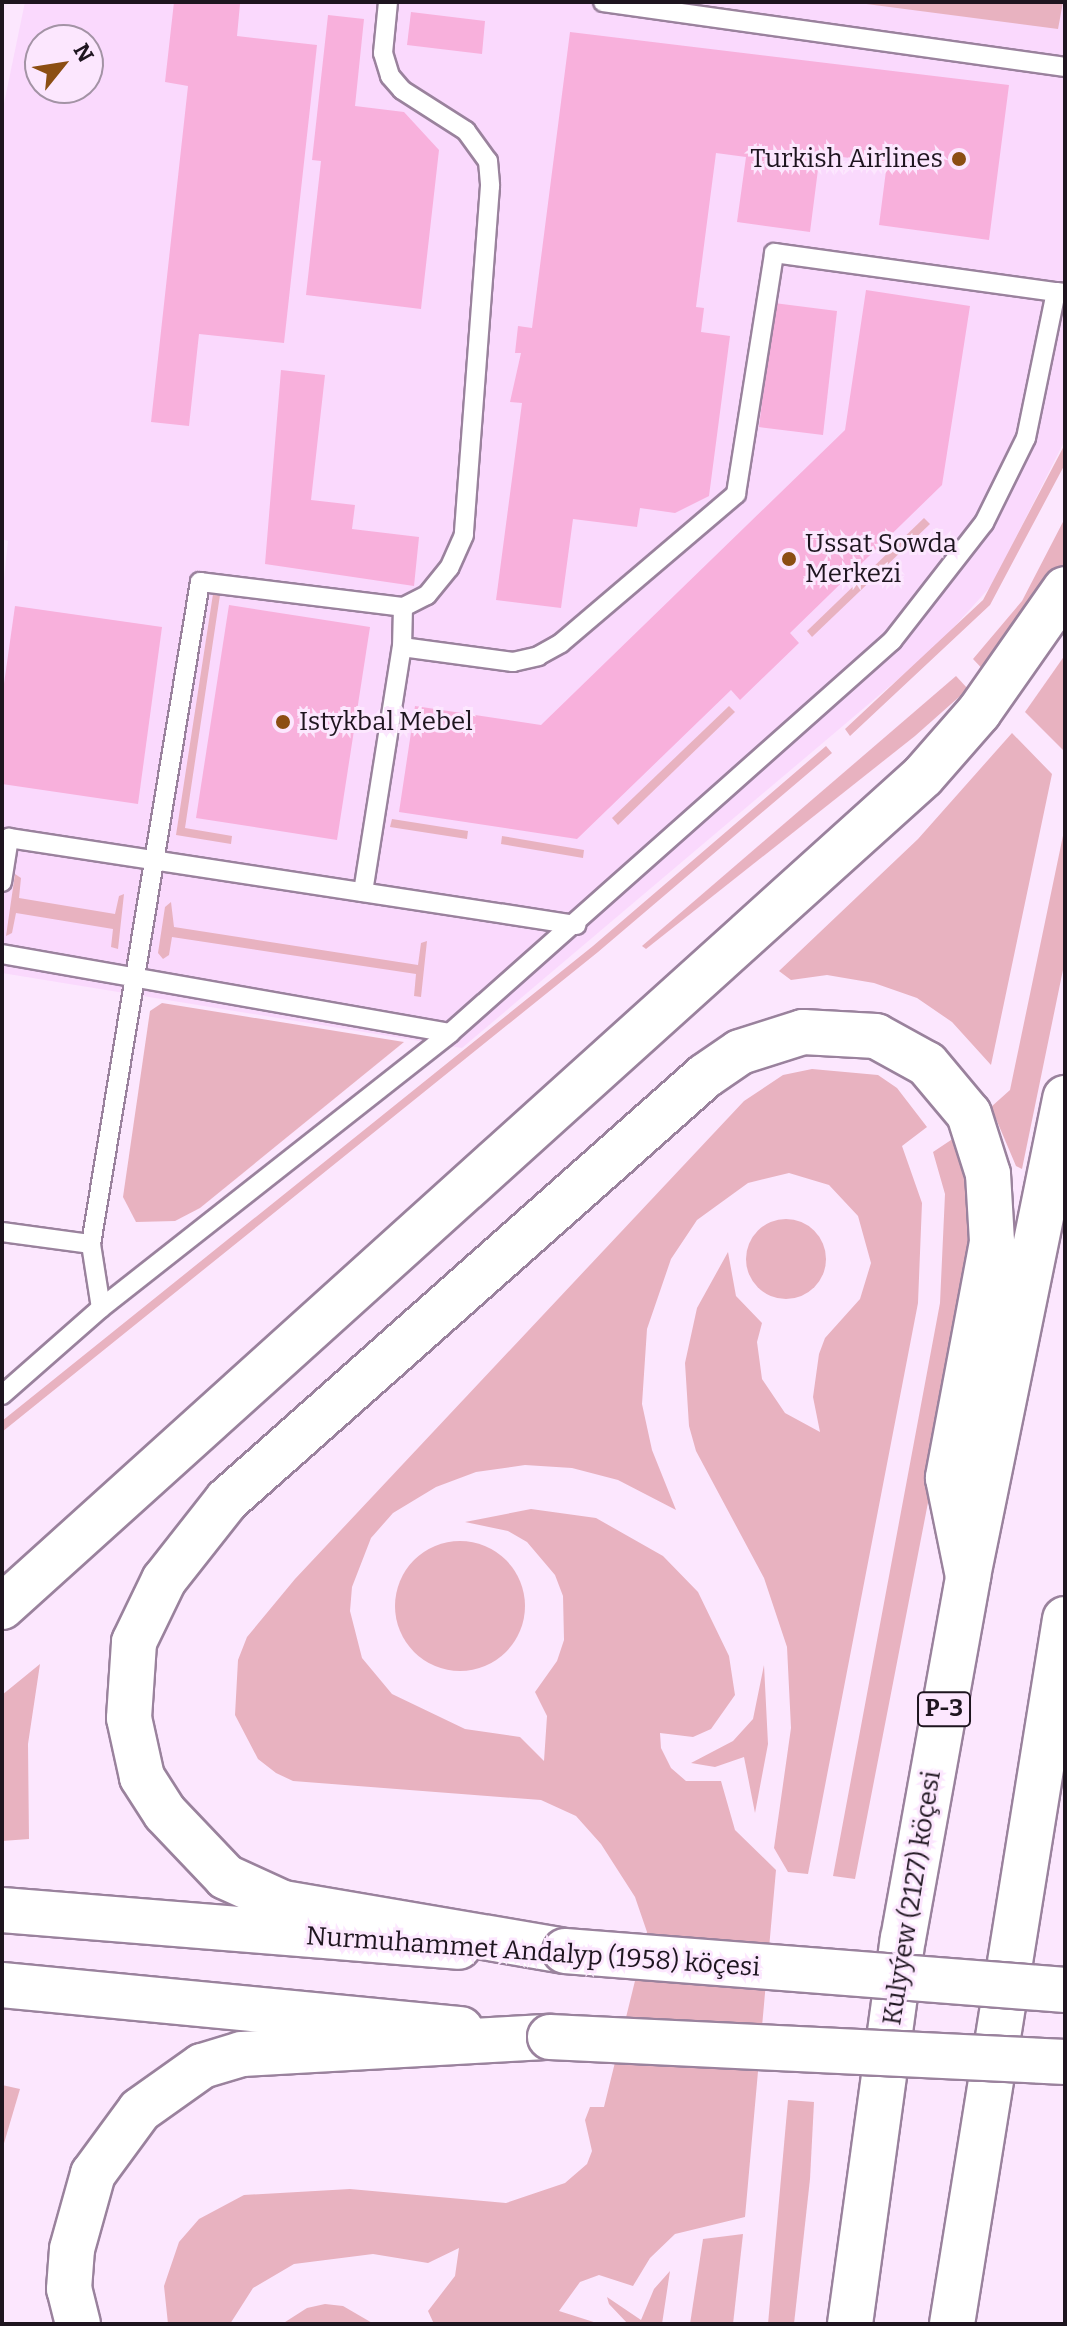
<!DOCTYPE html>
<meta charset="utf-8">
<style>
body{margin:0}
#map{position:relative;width:1067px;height:2326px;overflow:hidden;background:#fce7fe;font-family:Bitter,serif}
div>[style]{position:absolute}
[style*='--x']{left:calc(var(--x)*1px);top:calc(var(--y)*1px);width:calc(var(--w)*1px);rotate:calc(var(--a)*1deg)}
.built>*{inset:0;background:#fad9fd}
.green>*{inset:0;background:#e8b2c0}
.round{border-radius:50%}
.building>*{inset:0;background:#f8b0dc}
.roads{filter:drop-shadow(2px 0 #9a829d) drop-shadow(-2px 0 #9a829d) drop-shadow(0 2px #9a829d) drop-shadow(0 -2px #9a829d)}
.lane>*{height:18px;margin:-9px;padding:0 9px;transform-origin:9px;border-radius:9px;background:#fff}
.primary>*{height:44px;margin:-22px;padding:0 22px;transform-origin:22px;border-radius:22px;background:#fff}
.highway>*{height:44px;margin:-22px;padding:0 22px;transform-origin:22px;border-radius:22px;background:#fff}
.bridges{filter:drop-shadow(2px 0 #9a829d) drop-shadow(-2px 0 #9a829d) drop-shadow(0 2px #9a829d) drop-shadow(0 -2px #9a829d)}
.primary-bridge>*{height:44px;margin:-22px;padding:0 22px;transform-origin:22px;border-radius:22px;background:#fff}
.dots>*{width:22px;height:22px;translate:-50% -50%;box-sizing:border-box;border:4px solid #fce7fe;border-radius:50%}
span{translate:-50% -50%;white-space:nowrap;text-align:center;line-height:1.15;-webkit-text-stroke:6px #fce7fe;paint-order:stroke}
.shield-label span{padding:2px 6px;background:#fce7fe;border:2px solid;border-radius:6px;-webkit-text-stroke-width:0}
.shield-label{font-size:24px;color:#1e151f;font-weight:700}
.poi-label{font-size:26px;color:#1e151f}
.right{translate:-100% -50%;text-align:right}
.left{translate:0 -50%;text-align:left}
.street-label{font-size:26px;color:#1e151f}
.frame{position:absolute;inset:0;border:4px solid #1e151f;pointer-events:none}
.north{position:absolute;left:24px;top:24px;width:80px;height:80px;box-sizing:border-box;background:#fce7fe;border:2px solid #a393a5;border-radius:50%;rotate:60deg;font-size:22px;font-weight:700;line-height:32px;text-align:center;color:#1e151f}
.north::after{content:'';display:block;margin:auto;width:28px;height:36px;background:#8c4e13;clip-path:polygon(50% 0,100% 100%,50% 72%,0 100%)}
</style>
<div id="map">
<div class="built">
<div style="clip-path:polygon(evenodd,25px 2px,1065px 2px,1065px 440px,992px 585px,935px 648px,462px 1048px,2px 973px,2px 598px,8px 541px,2px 539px,2px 113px,25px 2px,40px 40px,88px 40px,88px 88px,40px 88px,40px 40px)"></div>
</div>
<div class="green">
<div style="clip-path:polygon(851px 2px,1063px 2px,1058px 29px)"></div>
<div style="clip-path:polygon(1065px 444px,1065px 464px,990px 605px,850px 736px,845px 729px,983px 600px)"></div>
<div style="clip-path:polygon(924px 518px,930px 524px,812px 637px,807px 631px)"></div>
<div style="clip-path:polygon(1065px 518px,1065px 570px,990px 677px,973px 659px,1022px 601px)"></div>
<div style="clip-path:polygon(213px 594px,220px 595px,185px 828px,232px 836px,231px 844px,176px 835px)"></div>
<div style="clip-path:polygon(1065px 655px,1065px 752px,1025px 712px)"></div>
<div style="clip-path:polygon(956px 676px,968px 689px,915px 736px,646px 949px,642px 946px)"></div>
<div style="clip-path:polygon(729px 706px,735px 712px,618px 825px,612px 818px)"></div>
<div style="clip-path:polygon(1012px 733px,1052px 774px,991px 1065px,952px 1022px,917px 998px,874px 983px,827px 975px,791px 980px,779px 971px,918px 839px)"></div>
<div style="clip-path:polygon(826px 746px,832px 753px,598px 952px,2px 1432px,2px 1421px,593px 946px)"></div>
<div style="clip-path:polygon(392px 819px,468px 831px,467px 839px,390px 827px)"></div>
<div style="clip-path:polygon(1065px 826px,1065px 960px,1022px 1169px,1016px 1166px,991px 1107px,1010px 1090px)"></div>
<div style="clip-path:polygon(502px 836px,584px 850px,583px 858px,501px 844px)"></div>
<div style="clip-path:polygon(15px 874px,21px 878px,19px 898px,115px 914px,119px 896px,124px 894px,118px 949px,111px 947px,113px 929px,16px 913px,12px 933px,6px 936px)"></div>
<div style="clip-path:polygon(171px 902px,174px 927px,418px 965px,421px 943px,427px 941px,421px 997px,414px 996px,416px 974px,172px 937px,169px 955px,163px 959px,158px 953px,165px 907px)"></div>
<div style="clip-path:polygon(162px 1003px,404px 1042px,200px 1208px,175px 1221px,136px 1222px,123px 1197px,150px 1011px)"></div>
<div style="clip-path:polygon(812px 1069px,878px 1075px,897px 1088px,927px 1127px,902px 1146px,922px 1203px,918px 1303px,808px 1874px,788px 1872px,774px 1848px,791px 1728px,787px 1647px,764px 1578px,696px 1451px,689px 1426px,685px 1363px,697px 1308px,728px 1252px,736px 1296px,762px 1323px,757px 1342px,762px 1379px,785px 1413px,820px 1432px,813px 1397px,819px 1354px,825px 1338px,860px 1299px,871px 1263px,858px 1216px,829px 1185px,789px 1173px,748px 1183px,697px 1220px,671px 1259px,647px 1329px,642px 1404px,652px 1450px,676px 1510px,618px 1480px,572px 1468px,525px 1465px,476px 1472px,436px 1487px,393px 1513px,371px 1538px,352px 1587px,350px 1611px,362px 1658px,392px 1694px,465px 1729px,520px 1737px,544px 1761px,547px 1716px,535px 1692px,557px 1661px,564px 1640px,563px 1596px,555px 1575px,527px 1542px,508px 1531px,465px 1522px,531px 1509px,596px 1518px,663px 1556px,698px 1592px,729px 1656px,735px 1695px,711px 1729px,693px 1737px,660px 1733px,661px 1748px,671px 1768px,686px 1781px,721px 1781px,735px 1830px,776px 1870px,745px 2217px,675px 2234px,650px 2258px,633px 2286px,599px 2275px,580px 2282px,559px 2311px,600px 2324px,434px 2324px,428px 2311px,455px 2276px,459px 2248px,428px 2263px,373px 2254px,294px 2264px,253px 2288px,230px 2324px,168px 2324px,164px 2286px,179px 2242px,199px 2219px,244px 2195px,350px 2189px,506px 2203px,565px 2183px,587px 2164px,592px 2151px,585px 2120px,590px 2107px,604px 2107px,647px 1932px,635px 1897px,601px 1844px,576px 1816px,541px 1800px,293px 1781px,276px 1773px,258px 1759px,235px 1715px,238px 1660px,247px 1637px,295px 1579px,744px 1101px,783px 1075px)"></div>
<div style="clip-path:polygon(954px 1138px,965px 1161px,970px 1199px,964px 1317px,855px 1879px,833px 1876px,940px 1303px,945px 1194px,933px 1152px)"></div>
<div class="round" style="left:746px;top:1219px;width:80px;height:80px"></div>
<div class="round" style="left:395px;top:1541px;width:130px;height:130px"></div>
<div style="clip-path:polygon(40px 1664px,28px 1744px,29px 1839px,2px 1841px,2px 1695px)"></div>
<div style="clip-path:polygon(764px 1665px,768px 1744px,755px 1813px,744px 1757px,715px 1767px,691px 1763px,733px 1741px,753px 1719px)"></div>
<div style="clip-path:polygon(2px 2085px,20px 2089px,2px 2150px)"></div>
<div style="clip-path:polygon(788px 2100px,814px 2102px,810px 2179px,794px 2324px,768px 2324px)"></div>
<div style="clip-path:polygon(743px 2234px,733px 2324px,690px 2324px,703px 2239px)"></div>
<div style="clip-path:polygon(670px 2271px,662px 2324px,628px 2324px,609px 2304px,607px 2297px,641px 2320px,654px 2289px)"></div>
<div style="clip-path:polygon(325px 2304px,343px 2306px,374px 2324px,282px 2324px,307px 2308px)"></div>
</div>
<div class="building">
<div style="clip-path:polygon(174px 2px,240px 4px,237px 36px,317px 45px,284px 343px,199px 334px,189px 426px,151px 422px,188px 86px,165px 82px)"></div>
<div style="clip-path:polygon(411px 12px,485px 21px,482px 54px,407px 45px)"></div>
<div style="clip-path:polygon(328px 15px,364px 19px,355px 106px,404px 112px,439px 150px,421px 309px,306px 295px,321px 161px,312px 160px)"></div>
<div style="clip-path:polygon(570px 32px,1009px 85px,989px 240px,879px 225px,887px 163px,820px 154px,810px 232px,737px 222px,746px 157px,716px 153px,696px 307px,704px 308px,701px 332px,730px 336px,709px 496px,675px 513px,640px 508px,637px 527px,573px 519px,561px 608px,496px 600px,522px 403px,510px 402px,521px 353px,515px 353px,518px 326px,532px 328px)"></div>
<div style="clip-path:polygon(866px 290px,970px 306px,942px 485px,790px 633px,799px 643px,740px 700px,731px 690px,577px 839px,399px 812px,415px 706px,541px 725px,845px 430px)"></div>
<div style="clip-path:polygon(774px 303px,837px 311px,823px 435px,759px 427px)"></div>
<div style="clip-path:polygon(281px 370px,325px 375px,311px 500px,355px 505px,352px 529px,419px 537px,414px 586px,265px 564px)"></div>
<div style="clip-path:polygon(229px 605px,370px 627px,337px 840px,196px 818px)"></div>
<div style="clip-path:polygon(15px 606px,162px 627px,138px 804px,2px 784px,2px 698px)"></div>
</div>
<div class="roads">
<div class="lane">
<div style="--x:388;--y:2;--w:51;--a:95.6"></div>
<div style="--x:383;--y:53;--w:24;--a:73"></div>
<div style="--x:390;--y:76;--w:18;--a:49"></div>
<div style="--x:402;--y:90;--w:76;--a:32.6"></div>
<div style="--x:466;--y:131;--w:37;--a:54"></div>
<div style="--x:488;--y:161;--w:25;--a:85"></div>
<div style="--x:490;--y:186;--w:350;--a:94.3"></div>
<div style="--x:464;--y:535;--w:36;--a:114"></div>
<div style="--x:449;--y:568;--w:35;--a:129"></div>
<div style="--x:427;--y:595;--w:27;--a:153"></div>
<div style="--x:403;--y:607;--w:40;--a:91.4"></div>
<div style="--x:603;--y:2;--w:467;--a:8"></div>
<div style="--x:2;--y:882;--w:45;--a:-81"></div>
<div style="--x:9;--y:838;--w:574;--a:8.72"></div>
<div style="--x:363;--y:892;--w:248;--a:-81"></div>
<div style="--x:402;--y:647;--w:112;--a:7.7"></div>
<div style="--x:513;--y:662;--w:26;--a:-13"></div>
<div style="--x:538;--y:656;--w:26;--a:-29"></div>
<div style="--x:561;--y:643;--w:230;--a:-40.4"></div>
<div style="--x:736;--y:494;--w:244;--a:-81"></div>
<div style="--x:774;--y:253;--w:285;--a:7.9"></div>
<div style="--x:2;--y:954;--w:455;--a:10"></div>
<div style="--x:2;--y:1232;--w:90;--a:7.7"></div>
<div style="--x:101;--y:1308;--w:65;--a:-98.9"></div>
<div style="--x:91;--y:1244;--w:671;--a:-80.65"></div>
<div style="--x:200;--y:582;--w:205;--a:7"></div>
<div style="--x:2;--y:1395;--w:132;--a:-41.3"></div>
<div style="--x:101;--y:1308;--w:444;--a:-38.2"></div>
<div style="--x:450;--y:1033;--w:591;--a:-41.57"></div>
<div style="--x:892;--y:641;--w:150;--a:-52.1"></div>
<div style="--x:984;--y:523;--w:95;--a:-63.7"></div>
<div style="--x:1026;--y:438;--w:149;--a:-78.4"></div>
<div style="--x:1056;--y:292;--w:9;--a:6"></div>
</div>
<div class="primary">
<div style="--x:2;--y:1910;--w:458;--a:4.6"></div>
<div style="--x:2;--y:1985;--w:461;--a:5.5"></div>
</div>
<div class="highway">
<div style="--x:2;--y:1607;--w:1240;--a:-42.06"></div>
<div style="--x:923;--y:776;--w:85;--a:-48.8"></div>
<div style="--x:979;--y:712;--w:150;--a:-55"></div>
<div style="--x:565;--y:1951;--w:286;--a:-170.3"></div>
<div style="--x:283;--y:1903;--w:63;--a:-155.5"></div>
<div style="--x:226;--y:1877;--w:88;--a:-133.6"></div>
<div style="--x:165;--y:1813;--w:43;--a:-122.6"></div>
<div style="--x:142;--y:1777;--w:60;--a:-102.4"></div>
<div style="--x:129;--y:1718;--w:76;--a:-86.2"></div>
<div style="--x:134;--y:1642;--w:69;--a:-64.2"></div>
<div style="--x:164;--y:1580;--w:102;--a:-51.8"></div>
<div style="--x:227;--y:1500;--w:639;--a:-41.57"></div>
<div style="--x:705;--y:1076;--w:42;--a:-34.4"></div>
<div style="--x:740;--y:1052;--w:66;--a:-17.6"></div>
<div style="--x:803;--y:1032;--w:73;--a:3.1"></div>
<div style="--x:876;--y:1036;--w:58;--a:28.8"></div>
<div style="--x:927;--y:1064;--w:65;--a:50"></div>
<div style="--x:969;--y:1114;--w:63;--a:72.4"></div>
<div style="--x:988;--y:1174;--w:68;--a:86.6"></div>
<div style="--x:992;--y:1242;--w:240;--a:100.6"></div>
<div style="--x:948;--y:1478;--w:100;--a:78.5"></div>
<div style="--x:78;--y:2324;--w:36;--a:-104"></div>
<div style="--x:69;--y:2289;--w:40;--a:-85.7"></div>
<div style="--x:72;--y:2249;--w:78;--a:-74.4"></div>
<div style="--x:93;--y:2174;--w:79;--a:-53.7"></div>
<div style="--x:140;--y:2110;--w:76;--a:-35.4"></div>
<div style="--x:202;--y:2066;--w:42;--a:-16.7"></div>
<div style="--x:242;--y:2054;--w:308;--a:-3.2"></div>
<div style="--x:850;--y:2324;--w:389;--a:-82.2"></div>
<div style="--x:903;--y:1939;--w:369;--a:-79.8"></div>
<div style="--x:968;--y:1576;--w:488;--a:-78.5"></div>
<div style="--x:952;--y:2324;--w:714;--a:-80.89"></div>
</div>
</div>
<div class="bridges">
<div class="primary-bridge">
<div style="--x:565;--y:1951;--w:502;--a:4.46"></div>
<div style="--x:550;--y:2037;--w:516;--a:2.78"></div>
</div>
</div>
<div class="dots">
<div style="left:959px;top:159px;background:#8c4e13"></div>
<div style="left:789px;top:559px;background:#8c4e13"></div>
<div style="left:283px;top:722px;background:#8c4e13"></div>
</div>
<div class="shield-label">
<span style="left:944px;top:1709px">P-3</span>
</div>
<div class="poi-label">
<span class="right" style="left:943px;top:159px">Turkish Airlines</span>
<span class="left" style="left:805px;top:559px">Ussat Sowda<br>Merkezi</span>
<span class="left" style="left:299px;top:722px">Istykbal Mebel</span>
</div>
<div class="street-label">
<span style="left:912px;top:1898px;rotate:-81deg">Kulyýew (2127) köçesi</span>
<span style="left:533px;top:1952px;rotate:4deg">Nurmuhammet Andalyp (1958) köçesi</span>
</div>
<div class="frame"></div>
<div class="north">N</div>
</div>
